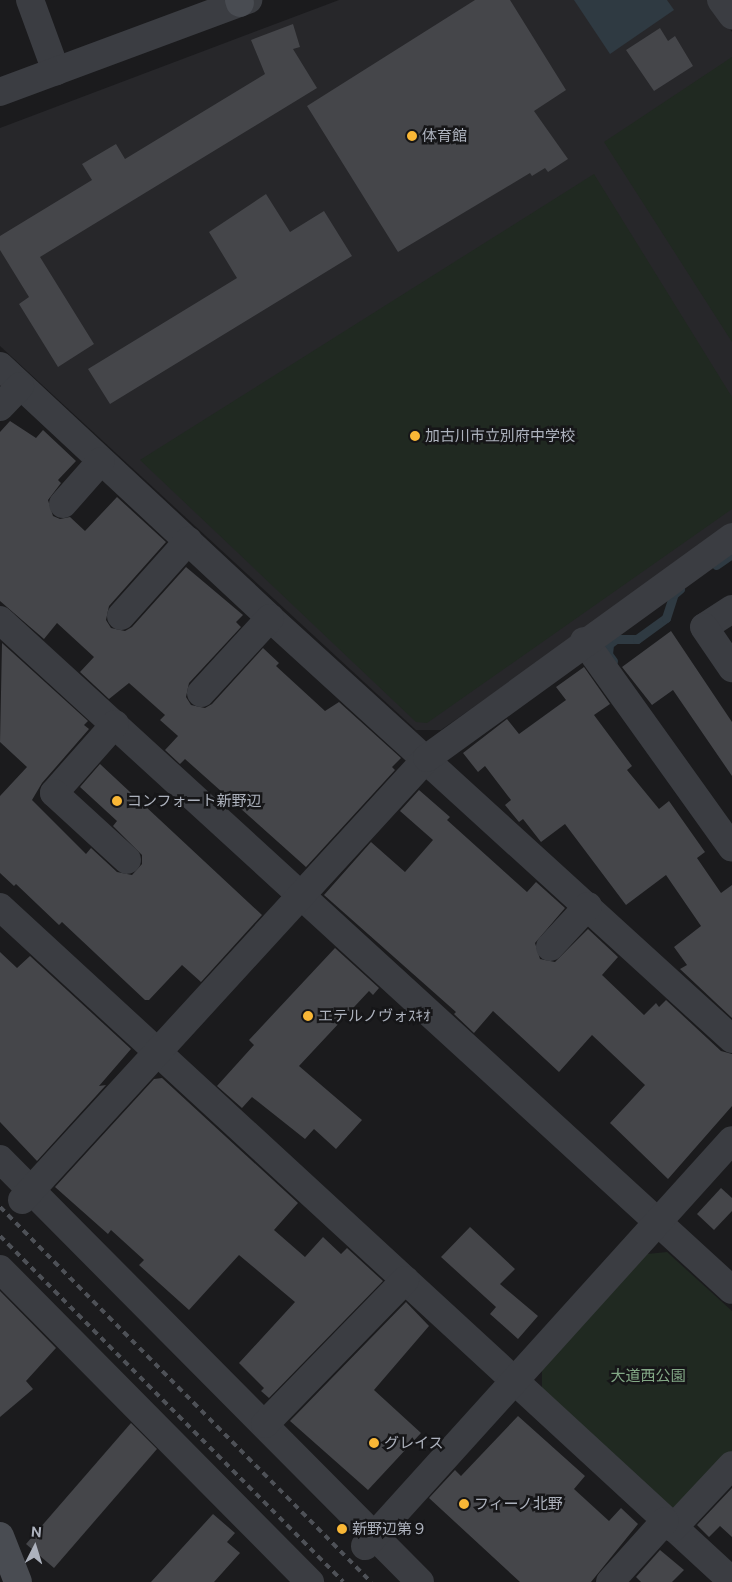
<!DOCTYPE html>
<meta charset="utf-8">
<style>
body{margin:0}
#map{position:relative;width:732px;height:1582px;overflow:hidden;background:#1b1b1d;font-family:"Public Sans","Noto Sans JP",sans-serif}
div>[style]{position:absolute}
[style*='--x']{left:calc(var(--x)*1px);top:calc(var(--y)*1px);width:calc(var(--w)*1px);rotate:calc(var(--a)*1deg)}
.built>*{inset:0;background:#27272a}
.green>*{inset:0;background:#202921}
.water>*{inset:0;background:#2f3a42}
.stream>*{height:9px;margin:-4.5px;padding:0 4.5px;transform-origin:4.5px;border-radius:4.5px;background:#2f3a42}
.building>*{inset:0;background:#45464a}
.street>*{height:28px;margin:-14px;padding:0 14px;transform-origin:14px;border-radius:14px;background:#3b3d42}
.secondary>*{height:28px;margin:-14px;padding:0 14px;transform-origin:14px;border-radius:14px;background:#494c52}
.rail>*{height:4px;margin-top:-2px;transform-origin:0;background:repeating-linear-gradient(90deg,#4e5157 0 6px,transparent 0 11px)}
.dots>*{width:14px;height:14px;translate:-50% -50%;box-sizing:border-box;border:2px solid #161618;border-radius:50%}
span{translate:-50% -50%;white-space:nowrap;text-align:center;line-height:1.15;-webkit-text-stroke:5px #161618;paint-order:stroke}
.poi-label{font-size:15px;color:#adb2bd}
.left{translate:0 -50%;text-align:left}
.park-label{font-size:15px;color:#83a886}
.north{position:absolute;left:10px;top:1522px;width:50px;height:50px;-webkit-text-stroke:4px #161618;paint-order:stroke;rotate:5deg;font-size:14px;font-weight:700;line-height:20px;text-align:center;color:#adb2bd}
.north::after{content:'';display:block;margin:auto;width:18px;height:22px;background:#adb2bd;clip-path:polygon(50% 0,100% 100%,50% 72%,0 100%)}
</style>
<div id="map">
<div class="built">
<div style="clip-path:polygon(339px 0,708px 0,732px 32px,732px 526px,441px 730px,416px 730px,0 346px,0 128px)"></div>
</div>
<div class="green">
<div style="clip-path:polygon(732px 57px,732px 342px,604px 142px)"></div>
<div style="clip-path:polygon(594px 174px,732px 397px,732px 509px,427px 723px,416px 722px,140px 460px)"></div>
<div style="clip-path:polygon(667px 1252px,732px 1311px,732px 1456px,682px 1510px,670px 1509px,542px 1391px,542px 1368px,647px 1254px)"></div>
</div>
<div class="water">
<div style="clip-path:polygon(574px 0,667px 0,674px 10px,610px 54px)"></div>
</div>
<div class="stream">
<div style="--x:716;--y:565;--w:19;--a:-35"></div>
<div style="--x:613;--y:661;--w:9;--a:-126"></div>
<div style="--x:608;--y:654;--w:10;--a:-84"></div>
<div style="--x:609;--y:644;--w:9;--a:-36"></div>
<div style="--x:616;--y:639;--w:21;--a:0"></div>
<div style="--x:637;--y:639;--w:36;--a:-36"></div>
<div style="--x:666;--y:618;--w:25;--a:-72"></div>
<div style="--x:674;--y:594;--w:8;--a:-40"></div>
</div>
<div class="building">
<div style="clip-path:polygon(475px 0,510px 0,566px 90px,534px 111px,568px 159px,548px 172px,545px 168px,532px 176px,530px 173px,398px 252px,307px 106px)"></div>
<div style="clip-path:polygon(293px 24px,300px 47px,293px 49px,317px 88px,40px 257px,94px 344px,58px 367px,19px 304px,29px 297px,0 250px,0 236px,92px 180px,82px 164px,116px 144px,125px 159px,265px 74px,251px 40px)"></div>
<div style="clip-path:polygon(660px 28px,668px 41px,675px 36px,693px 66px,654px 91px,626px 50px)"></div>
<div style="clip-path:polygon(266px 194px,290px 232px,324px 211px,352px 256px,110px 404px,88px 369px,237px 278px,209px 232px)"></div>
<div style="clip-path:polygon(10px 421px,36px 438px,43px 430px,76px 461px,58px 480px,61px 483px,48px 500px,53px 516px,60px 519px,70px 517px,85px 531px,117px 497px,166px 542px,109px 606px,106px 620px,111px 628px,125px 631px,132px 627px,186px 567px,243px 615px,236px 622px,241px 627px,189px 683px,186px 697px,191px 705px,205px 708px,212px 704px,263px 648px,279px 663px,276px 666px,325px 711px,339px 702px,401px 758px,392px 767px,395px 770px,306px 867px,185px 759px,180px 764px,165px 750px,178px 736px,160px 720px,165px 715px,129px 683px,109px 699px,80px 672px,94px 657px,57px 623px,44px 639px,0 601px,0 432px)"></div>
<div style="clip-path:polygon(671px 631px,732px 722px,732px 776px,673px 690px,652px 705px,622px 667px)"></div>
<div style="clip-path:polygon(2px 643px,88px 721px,84px 725px,89px 729px,42px 783px,32px 800px,86px 854px,91px 848px,117px 872px,132px 875px,142px 864px,142px 855px,113px 826px,117px 821px,80px 787px,100px 764px,262px 915px,201px 982px,182px 965px,149px 1000px,145px 1000px,62px 922px,59px 925px,16px 884px,14px 886px,0 873px,0 796px,27px 767px,0 742px)"></div>
<div style="clip-path:polygon(584px 667px,610px 704px,594px 715px,632px 766px,627px 770px,659px 809px,669px 801px,705px 852px,697px 858px,721px 893px,732px 885px,732px 1018px,680px 969px,687px 965px,674px 947px,701px 926px,666px 875px,626px 905px,565px 824px,541px 842px,523px 819px,519px 822px,505px 805px,511px 800px,485px 766px,478px 772px,463px 753px,507px 719px,519px 734px,566px 700px,556px 687px)"></div>
<div style="clip-path:polygon(419px 790px,450px 817px,447px 820px,527px 892px,536px 882px,565px 908px,535px 943px,540px 959px,555px 962px,588px 929px,618px 957px,602px 975px,644px 1015px,656px 1003px,659px 1007px,666px 1000px,721px 1051px,732px 1054px,732px 1106px,668px 1179px,610px 1123px,645px 1085px,592px 1035px,559px 1072px,493px 1011px,474px 1033px,454px 1014px,456px 1012px,324px 895px,371px 842px,405px 872px,433px 840px,400px 811px)"></div>
<div style="clip-path:polygon(335px 948px,379px 988px,373px 995px,369px 991px,299px 1066px,362px 1120px,336px 1149px,314px 1129px,305px 1139px,252px 1097px,242px 1108px,217px 1086px,254px 1045px,249px 1040px)"></div>
<div style="clip-path:polygon(0 952px,17px 968px,30px 956px,131px 1049px,99px 1086px,106px 1085px,37px 1161px,0 1122px)"></div>
<div style="clip-path:polygon(162px 1078px,298px 1203px,274px 1230px,305px 1257px,323px 1237px,341px 1254px,347px 1248px,383px 1281px,269px 1398px,261px 1391px,264px 1388px,239px 1363px,295px 1302px,239px 1255px,189px 1310px,139px 1265px,144px 1260px,111px 1230px,108px 1234px,55px 1187px,154px 1079px)"></div>
<div style="clip-path:polygon(721px 1188px,732px 1198px,732px 1211px,714px 1230px,697px 1214px)"></div>
<div style="clip-path:polygon(470px 1227px,515px 1269px,500px 1284px,538px 1316px,518px 1339px,490px 1314px,496px 1307px,441px 1257px)"></div>
<div style="clip-path:polygon(0 1291px,56px 1348px,26px 1381px,33px 1389px,0 1417px)"></div>
<div style="clip-path:polygon(406px 1302px,429px 1326px,374px 1390px,421px 1433px,368px 1490px,290px 1421px)"></div>
<div style="clip-path:polygon(518px 1416px,585px 1476px,574px 1489px,609px 1521px,621px 1508px,638px 1524px,591px 1582px,520px 1582px,429px 1498px,455px 1470px,461px 1476px)"></div>
<div style="clip-path:polygon(131px 1423px,157px 1449px,54px 1568px,26px 1544px)"></div>
<div style="clip-path:polygon(732px 1488px,732px 1537px,720px 1526px,709px 1537px,697px 1525px)"></div>
<div style="clip-path:polygon(213px 1514px,235px 1533px,227px 1542px,240px 1553px,214px 1582px,151px 1582px)"></div>
<div style="clip-path:polygon(660px 1550px,684px 1570px,672px 1582px,641px 1582px,636px 1577px)"></div>
</div>
<div class="street">
<div style="--x:30;--y:0;--w:76;--a:69.9"></div>
<div style="--x:721;--y:0;--w:19;--a:54"></div>
<div style="--x:0;--y:92;--w:265;--a:-20.4"></div>
<div style="--x:0;--y:366;--w:369;--a:43"></div>
<div style="--x:270;--y:618;--w:625;--a:42.34"></div>
<div style="--x:0;--y:407;--w:29;--a:-46"></div>
<div style="--x:63;--y:504;--w:57;--a:-48.5"></div>
<div style="--x:732;--y:609;--w:33;--a:147"></div>
<div style="--x:704;--y:627;--w:50;--a:55.7"></div>
<div style="--x:121;--y:616;--w:101;--a:-48.2"></div>
<div style="--x:0;--y:620;--w:992;--a:42.47"></div>
<div style="--x:584;--y:641;--w:254;--a:54.4"></div>
<div style="--x:201;--y:693;--w:102;--a:-47.4"></div>
<div style="--x:115;--y:724;--w:92;--a:131.5"></div>
<div style="--x:54;--y:793;--w:99;--a:42.5"></div>
<div style="--x:0;--y:907;--w:995;--a:42.64"></div>
<div style="--x:550;--y:947;--w:56;--a:-47.2"></div>
<div style="--x:0;--y:1159;--w:596;--a:45.2"></div>
<div style="--x:22;--y:1200;--w:599;--a:-47.5"></div>
<div style="--x:427;--y:758;--w:377;--a:-35.9"></div>
<div style="--x:0;--y:1269;--w:441;--a:45.3"></div>
<div style="--x:265;--y:1424;--w:201;--a:-45.8"></div>
<div style="--x:673;--y:1528;--w:86;--a:-46.9"></div>
<div style="--x:365;--y:1546;--w:547;--a:-47.89"></div>
<div style="--x:610;--y:1582;--w:82;--a:-48"></div>
</div>
<div class="secondary">
<div style="--x:239;--y:0;--w:3;--a:72"></div>
<div style="--x:0;--y:1536;--w:49;--a:68.6"></div>
</div>
<div class="rail">
<div style="--x:0;--y:1207;--w:528;--a:45.31"></div>
<div style="--x:0;--y:1236;--w:487;--a:45.2"></div>
</div>
<div class="dots">
<div style="left:412px;top:136px;background:#f9b736"></div>
<div style="left:415px;top:436px;background:#f9b736"></div>
<div style="left:117px;top:801px;background:#f9b736"></div>
<div style="left:308px;top:1016px;background:#f9b736"></div>
<div style="left:374px;top:1443px;background:#f9b736"></div>
<div style="left:464px;top:1504px;background:#f9b736"></div>
<div style="left:342px;top:1529px;background:#f9b736"></div>
</div>
<div class="poi-label">
<span class="left" style="left:422px;top:136px">体育館</span>
<span class="left" style="left:425px;top:436px">加古川市立別府中学校</span>
<span class="left" style="left:127px;top:801px">コンフォート新野辺</span>
<span class="left" style="left:318px;top:1016px">エテルノヴォｽｷｵ</span>
<span class="left" style="left:384px;top:1443px">グレイス</span>
<span class="left" style="left:474px;top:1504px">フィーノ北野</span>
<span class="left" style="left:352px;top:1529px">新野辺第９</span>
</div>
<div class="park-label">
<span style="left:648px;top:1376px">大道西公園</span>
</div>
<div class="north">N</div>
</div>
